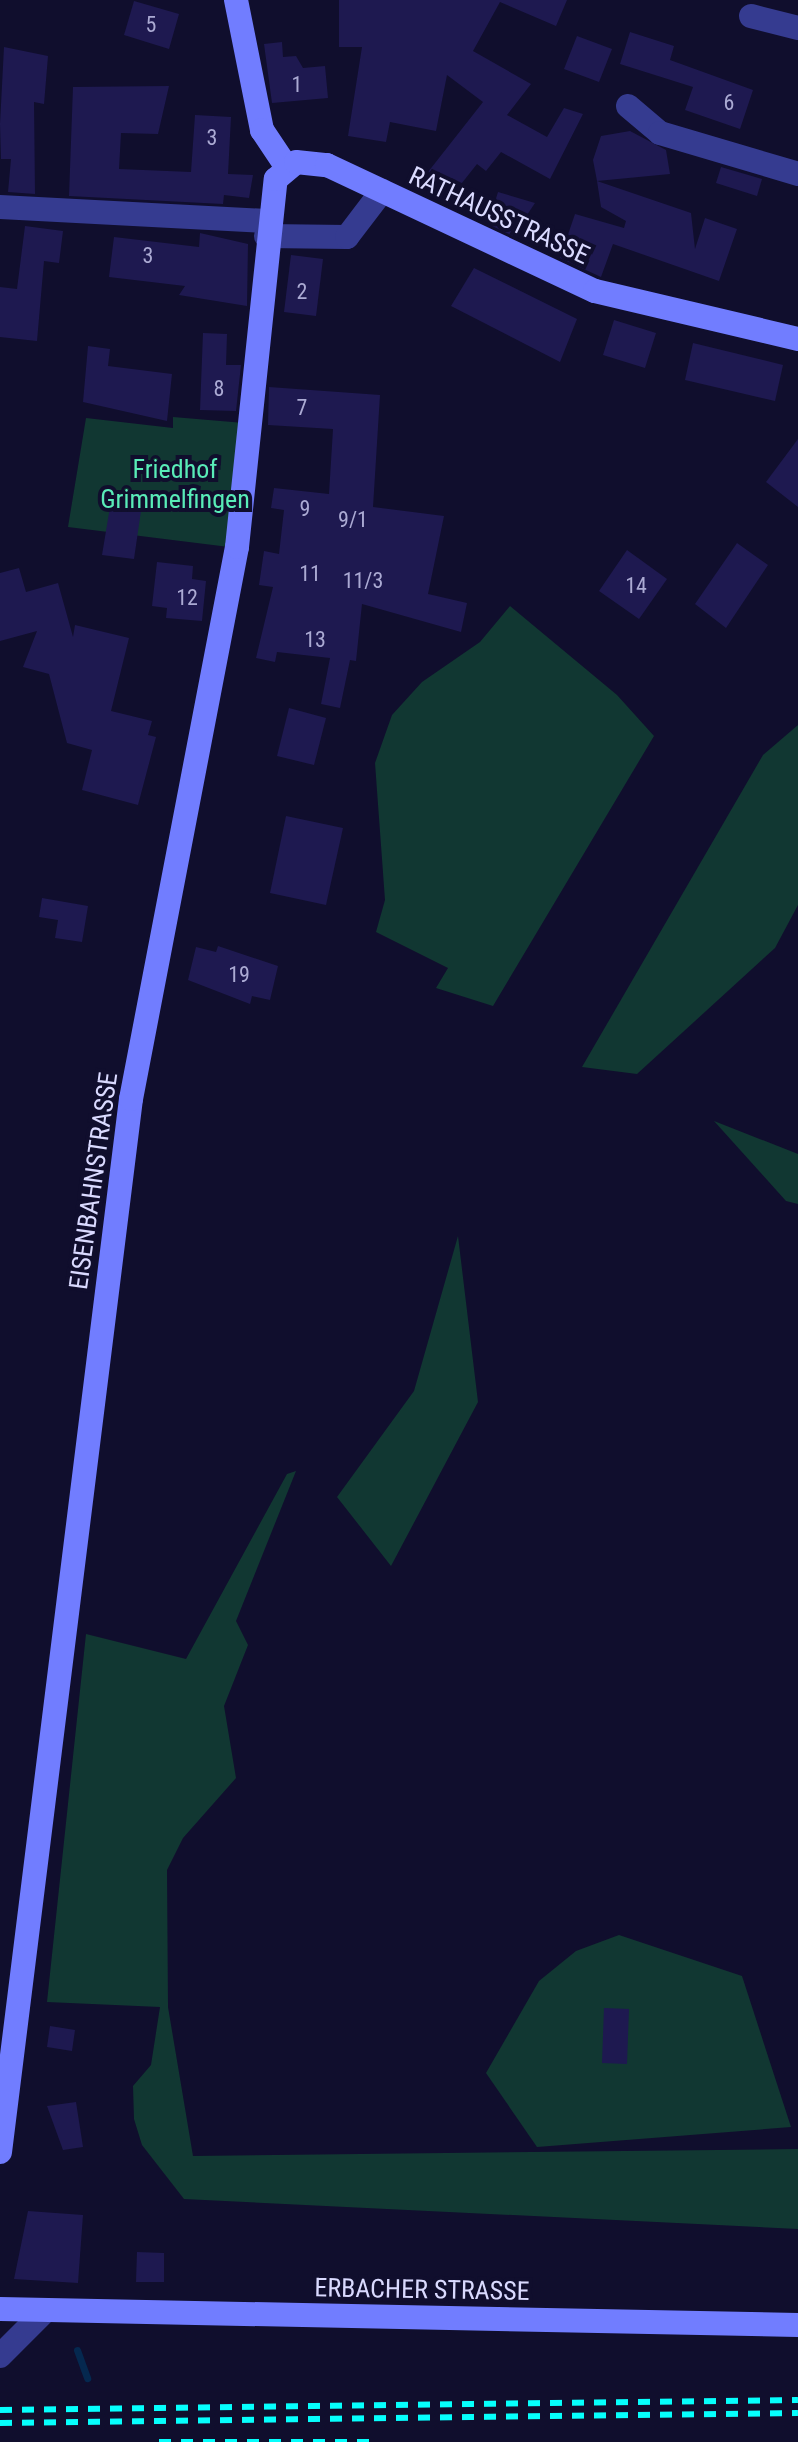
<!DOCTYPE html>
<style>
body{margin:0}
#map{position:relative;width:798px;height:2442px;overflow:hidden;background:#100e2d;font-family:"Roboto Condensed",sans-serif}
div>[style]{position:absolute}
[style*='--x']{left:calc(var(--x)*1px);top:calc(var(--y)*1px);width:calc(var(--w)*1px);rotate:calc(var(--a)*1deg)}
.green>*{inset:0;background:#113732}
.stream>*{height:7px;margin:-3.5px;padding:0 3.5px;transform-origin:3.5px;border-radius:3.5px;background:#05284f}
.building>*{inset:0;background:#1e1950}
.street>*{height:24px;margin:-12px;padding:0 12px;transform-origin:12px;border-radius:12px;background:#353b90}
.secondary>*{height:24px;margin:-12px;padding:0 12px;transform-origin:12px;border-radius:12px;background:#717dff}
.rail>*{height:6px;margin-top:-3px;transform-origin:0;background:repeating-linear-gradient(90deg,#06fffd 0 12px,transparent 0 22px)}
span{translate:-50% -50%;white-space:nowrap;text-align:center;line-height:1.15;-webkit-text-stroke:8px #100e2d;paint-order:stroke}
.number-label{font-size:22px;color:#abaad3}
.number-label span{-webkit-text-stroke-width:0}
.street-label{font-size:26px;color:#dadaff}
.park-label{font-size:26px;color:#59ecb8}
</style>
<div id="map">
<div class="green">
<div style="clip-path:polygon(173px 417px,244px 423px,229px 547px,68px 527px,86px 418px,173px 428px)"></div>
<div style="clip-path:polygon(510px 606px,617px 695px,654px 736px,493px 1006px,436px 988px,448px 968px,376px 932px,385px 900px,375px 763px,392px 715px,422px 682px,480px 642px)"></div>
<div style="clip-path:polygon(798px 725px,798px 905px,775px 948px,637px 1074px,582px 1067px,763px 755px)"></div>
<div style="clip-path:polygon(714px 1121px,798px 1154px,798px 1204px,786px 1201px)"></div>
<div style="clip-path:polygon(458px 1236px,478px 1402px,391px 1566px,337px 1497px,414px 1391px)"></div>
<div style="clip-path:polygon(296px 1471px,236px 1621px,248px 1645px,224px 1706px,236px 1778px,183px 1838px,167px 1870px,168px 2007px,193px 2156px,798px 2149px,798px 2229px,184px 2199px,142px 2145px,134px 2119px,133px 2086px,151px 2065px,160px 2007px,47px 2002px,86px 1634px,186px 1659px,287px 1474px)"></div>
<div style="clip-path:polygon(619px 1935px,742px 1976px,791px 2127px,537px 2147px,486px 2073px,539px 1981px,576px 1951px)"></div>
</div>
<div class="stream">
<div style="--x:77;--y:2350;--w:30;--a:70"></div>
</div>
<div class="building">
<div style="clip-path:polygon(339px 0,567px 0,556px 26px,500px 2px,473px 51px,531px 84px,507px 115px,547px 137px,564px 108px,583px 114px,550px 179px,501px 152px,486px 171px,477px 164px,454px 193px,428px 172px,483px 102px,447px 75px,436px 131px,390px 122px,386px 142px,348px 136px,362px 47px,339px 47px)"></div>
<div style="clip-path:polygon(134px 1px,179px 14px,169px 49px,124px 35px)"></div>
<div style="clip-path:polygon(630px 32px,674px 46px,670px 60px,753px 90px,740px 129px,685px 110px,693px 87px,620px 64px)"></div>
<div style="clip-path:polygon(577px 36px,612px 49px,599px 82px,564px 69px)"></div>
<div style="clip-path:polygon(282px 42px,283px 57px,296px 56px,303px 68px,325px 66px,328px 98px,272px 103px,264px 44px)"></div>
<div style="clip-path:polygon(4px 47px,48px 56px,44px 104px,34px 102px,35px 194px,8px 192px,11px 159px,1px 159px,0 124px)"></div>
<div style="clip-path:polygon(169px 86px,158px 134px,121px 133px,119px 169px,191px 172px,195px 115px,231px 117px,228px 174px,253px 175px,249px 198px,224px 195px,223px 204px,69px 196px,73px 87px)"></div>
<div style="clip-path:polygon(630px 131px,666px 150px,670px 174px,597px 181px,593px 160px,601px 136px)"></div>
<div style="clip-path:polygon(721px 167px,762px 179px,757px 196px,716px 183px)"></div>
<div style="clip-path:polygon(597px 181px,691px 213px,695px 249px,705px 218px,737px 229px,719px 281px,613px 244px,601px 277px,560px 258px,575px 214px,624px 228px,626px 221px,601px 207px)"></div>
<div style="clip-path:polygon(498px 192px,535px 203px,513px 236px,488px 224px)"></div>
<div style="clip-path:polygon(25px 226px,63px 231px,59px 263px,44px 261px,37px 341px,0 337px,0 287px,17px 289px)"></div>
<div style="clip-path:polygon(200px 233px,248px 244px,247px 306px,179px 295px,185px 286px,109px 277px,114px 237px,199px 247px)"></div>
<div style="clip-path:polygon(291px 255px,323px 259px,316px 316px,284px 312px)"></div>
<div style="clip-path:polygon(474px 268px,577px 319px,560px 362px,451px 306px)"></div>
<div style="clip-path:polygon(614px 320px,656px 333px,645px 368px,603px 355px)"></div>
<div style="clip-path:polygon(203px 333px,227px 334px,226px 365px,241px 365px,236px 411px,200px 410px)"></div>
<div style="clip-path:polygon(693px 343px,783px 365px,775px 401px,685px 380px)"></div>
<div style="clip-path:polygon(88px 346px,110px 349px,108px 366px,172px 374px,167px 421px,83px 402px)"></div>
<div style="clip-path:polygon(269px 387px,380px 395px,373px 507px,444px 516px,428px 594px,467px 603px,461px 632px,362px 604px,356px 661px,350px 660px,340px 708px,321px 704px,330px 658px,277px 652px,275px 662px,256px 658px,273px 587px,259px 585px,264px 551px,279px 554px,284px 510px,271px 508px,274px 488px,329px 494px,333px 429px,268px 425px)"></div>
<div style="clip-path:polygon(798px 439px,798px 507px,766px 482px)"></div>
<div style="clip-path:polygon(124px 501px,142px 504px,134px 559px,102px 555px,110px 507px,123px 508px)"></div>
<div style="clip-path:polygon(737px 543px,768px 565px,726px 628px,695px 604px)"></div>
<div style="clip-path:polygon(627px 550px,667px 579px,639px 619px,599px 591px)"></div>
<div style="clip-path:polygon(157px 562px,193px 566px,192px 579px,206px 581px,202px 621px,166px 618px,167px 608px,152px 606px)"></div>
<div style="clip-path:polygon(19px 568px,26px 592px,58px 583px,73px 637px,75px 625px,129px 638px,111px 711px,152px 721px,148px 735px,156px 737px,138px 805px,82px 790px,92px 750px,67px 743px,49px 674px,23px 667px,37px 631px,0 641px,0 573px)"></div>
<div style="clip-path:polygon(289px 708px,326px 718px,314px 765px,277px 756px)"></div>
<div style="clip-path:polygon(286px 816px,343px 828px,326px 905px,270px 893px)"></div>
<div style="clip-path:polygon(42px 898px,88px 906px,82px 942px,55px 938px,58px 920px,39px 917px)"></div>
<div style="clip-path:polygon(218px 946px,278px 966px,270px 1000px,252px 996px,250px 1004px,188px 980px,196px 947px,216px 952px)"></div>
<div style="clip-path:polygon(604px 2008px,629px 2009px,627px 2064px,602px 2063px)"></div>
<div style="clip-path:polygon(50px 2026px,75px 2030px,72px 2051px,47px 2047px)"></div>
<div style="clip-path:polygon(76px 2102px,83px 2147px,63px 2150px,47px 2106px)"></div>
<div style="clip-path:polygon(28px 2211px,83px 2215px,78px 2283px,14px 2279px)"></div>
<div style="clip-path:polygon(137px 2252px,164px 2253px,164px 2282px,136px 2282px)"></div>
</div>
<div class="street">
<div style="--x:751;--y:16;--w:49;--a:14.3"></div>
<div style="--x:628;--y:106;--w:42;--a:40.2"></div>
<div style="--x:660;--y:133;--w:144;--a:16.5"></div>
<div style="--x:0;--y:207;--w:267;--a:3"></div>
<div style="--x:266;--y:236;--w:81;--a:0.7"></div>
<div style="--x:347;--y:237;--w:58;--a:-52.7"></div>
<div style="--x:0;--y:2356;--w:65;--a:-45"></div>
</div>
<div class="secondary">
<div style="--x:236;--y:0;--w:133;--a:78.7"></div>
<div style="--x:262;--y:130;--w:43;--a:56.3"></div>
<div style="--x:0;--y:2152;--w:1061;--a:-82.91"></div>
<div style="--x:131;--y:1099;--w:562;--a:-79.13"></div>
<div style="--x:237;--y:547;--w:370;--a:-84"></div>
<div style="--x:276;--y:179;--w:26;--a:-40"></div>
<div style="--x:296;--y:162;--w:31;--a:6"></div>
<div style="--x:327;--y:165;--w:296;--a:25.2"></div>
<div style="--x:595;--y:291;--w:209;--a:13.3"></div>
<div style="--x:0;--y:2309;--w:798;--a:1.15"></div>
</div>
<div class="rail">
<div style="--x:0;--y:2410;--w:798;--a:-0.72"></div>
<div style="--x:0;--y:2423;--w:798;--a:-0.72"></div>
<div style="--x:159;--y:2442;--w:219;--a:0"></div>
</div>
<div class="number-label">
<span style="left:151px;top:25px">5</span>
<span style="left:297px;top:85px">1</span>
<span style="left:729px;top:103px">6</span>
<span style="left:212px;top:138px">3</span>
<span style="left:148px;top:256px">3</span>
<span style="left:302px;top:292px">2</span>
<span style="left:219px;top:389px">8</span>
<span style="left:302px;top:408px">7</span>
<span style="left:305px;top:509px">9</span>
<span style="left:353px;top:520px">9/1</span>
<span style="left:310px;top:574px">11</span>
<span style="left:363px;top:581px">11/3</span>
<span style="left:636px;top:586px">14</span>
<span style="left:187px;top:598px">12</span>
<span style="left:315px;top:640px">13</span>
<span style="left:239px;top:975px">19</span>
</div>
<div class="street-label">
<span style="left:499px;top:216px;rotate:25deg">RATHAUSSTRASSE</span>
<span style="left:94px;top:1181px;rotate:-82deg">EISENBAHNSTRASSE</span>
<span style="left:422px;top:2290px;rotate:1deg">ERBACHER STRASSE</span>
</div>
<div class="park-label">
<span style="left:175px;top:485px">Friedhof<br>Grimmelfingen</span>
</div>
</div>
